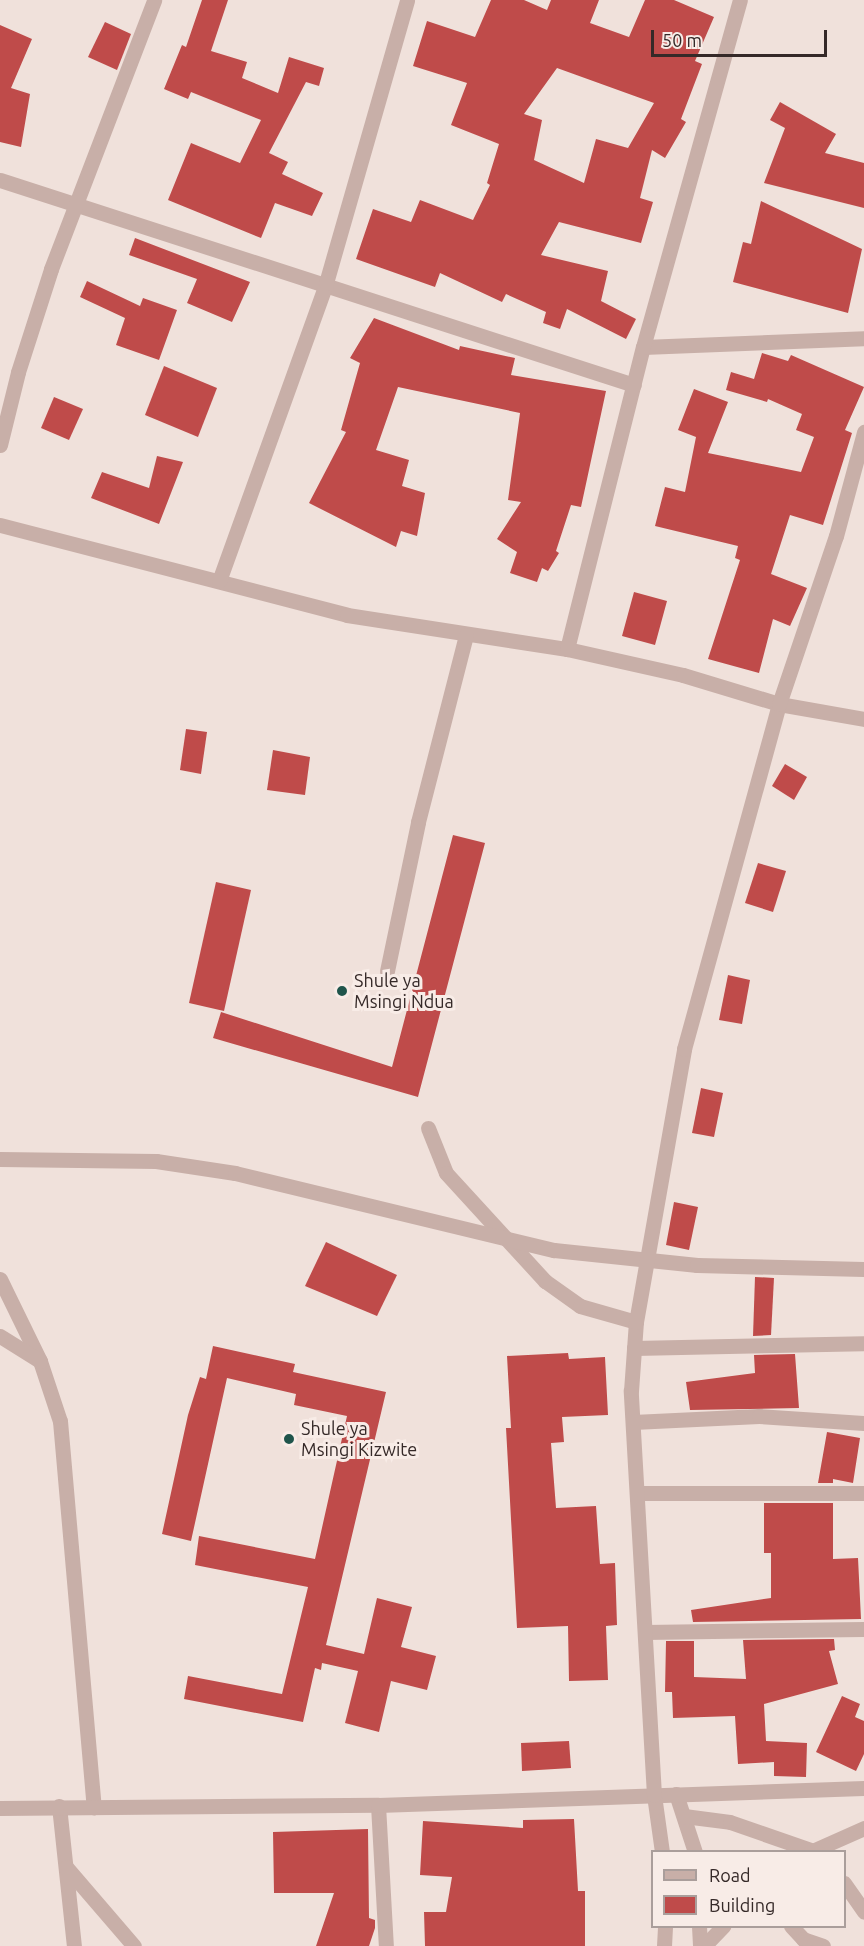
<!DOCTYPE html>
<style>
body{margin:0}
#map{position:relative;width:864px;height:1946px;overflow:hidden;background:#f0e1db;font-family:Ubuntu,sans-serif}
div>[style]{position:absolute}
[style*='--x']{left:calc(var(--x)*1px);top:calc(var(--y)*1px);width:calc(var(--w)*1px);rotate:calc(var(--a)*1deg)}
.building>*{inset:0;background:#bf4b4a}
.minor>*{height:15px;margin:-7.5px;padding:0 7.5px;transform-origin:7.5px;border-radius:7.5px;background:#c8afa8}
.dots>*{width:16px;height:16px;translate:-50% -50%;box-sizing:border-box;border:3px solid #f8ece7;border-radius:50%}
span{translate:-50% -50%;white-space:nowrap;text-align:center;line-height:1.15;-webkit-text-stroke:6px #f8ece7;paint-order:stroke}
.poi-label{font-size:18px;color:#352928}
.left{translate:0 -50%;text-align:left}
.legend{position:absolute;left:651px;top:1850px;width:195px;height:78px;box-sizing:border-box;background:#f8ece7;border:2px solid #aa9e9b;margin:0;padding:8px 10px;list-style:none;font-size:18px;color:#352928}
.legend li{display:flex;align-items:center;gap:12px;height:30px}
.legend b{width:30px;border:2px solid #aa9e9b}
.scale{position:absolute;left:651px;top:30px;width:176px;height:27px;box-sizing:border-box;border:3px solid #352928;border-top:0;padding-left:8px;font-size:18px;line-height:21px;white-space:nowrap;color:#352928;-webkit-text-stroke:4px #f8ece7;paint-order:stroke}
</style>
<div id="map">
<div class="building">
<div style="clip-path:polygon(202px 0,228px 0,211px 51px,247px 62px,242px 78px,278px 93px,289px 57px,324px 68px,319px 86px,306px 82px,269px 153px,288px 162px,282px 174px,323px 193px,312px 216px,275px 203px,261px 238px,168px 200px,191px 143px,240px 163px,261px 120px,191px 92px,188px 99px,164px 89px,182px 45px,186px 47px)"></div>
<div style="clip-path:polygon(evenodd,491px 0,524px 0,547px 10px,551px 0,599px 0,590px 23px,629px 37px,645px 0,674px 0,714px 17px,695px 61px,702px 64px,681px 119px,686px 122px,665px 158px,652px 150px,640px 198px,653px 202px,641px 243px,559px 222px,541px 255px,608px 271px,601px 301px,636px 319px,626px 339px,567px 309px,560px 329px,543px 323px,546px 312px,506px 294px,502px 302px,440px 273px,435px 287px,356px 259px,373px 209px,411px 222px,420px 200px,473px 220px,490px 185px,487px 183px,499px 144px,451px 125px,467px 83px,413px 66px,427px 21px,475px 37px,491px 0,557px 68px,654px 103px,628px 148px,596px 139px,584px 183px,534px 160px,542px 120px,524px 114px,557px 68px)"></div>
<div style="clip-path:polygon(105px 22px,131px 34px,117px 70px,88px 57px)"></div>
<div style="clip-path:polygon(0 25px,32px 39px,11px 88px,30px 94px,21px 147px,0 142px)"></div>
<div style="clip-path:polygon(780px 102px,836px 134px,825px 153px,864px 163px,864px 208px,764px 183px,785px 128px,770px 120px)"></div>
<div style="clip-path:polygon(761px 201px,862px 249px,848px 313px,733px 282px,743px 242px,751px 244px)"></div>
<div style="clip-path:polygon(135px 238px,250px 282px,232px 322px,187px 303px,197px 279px,129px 255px)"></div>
<div style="clip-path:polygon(87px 281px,140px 306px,143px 298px,177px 310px,159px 360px,116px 345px,125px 318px,80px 297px)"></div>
<div style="clip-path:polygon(374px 318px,459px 350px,460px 346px,515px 358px,511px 375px,606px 391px,581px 507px,571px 505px,556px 551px,559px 553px,548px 571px,542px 568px,537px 582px,510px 573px,517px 552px,497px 539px,521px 502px,508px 500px,520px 413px,398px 387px,376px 450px,409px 460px,402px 486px,425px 493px,417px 536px,401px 531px,396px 547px,309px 503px,346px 432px,341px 430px,360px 363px,350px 358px)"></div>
<div style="clip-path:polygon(762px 353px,788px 361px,791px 355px,864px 387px,845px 430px,852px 433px,823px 525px,790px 515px,771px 574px,807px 588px,790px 626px,773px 619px,759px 673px,708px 659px,740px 560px,735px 558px,738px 546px,655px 526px,665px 487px,685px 492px,696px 437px,678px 430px,694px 389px,728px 402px,708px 453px,801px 472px,814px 437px,796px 430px,802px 414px,768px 399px,767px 402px,726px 390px,731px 372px,754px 379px)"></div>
<div style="clip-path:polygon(164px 366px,217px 388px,198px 437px,145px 415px)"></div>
<div style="clip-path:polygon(54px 397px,83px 409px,69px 440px,41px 428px)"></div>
<div style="clip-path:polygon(157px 456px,183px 462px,159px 524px,91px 498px,102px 472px,149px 488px)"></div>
<div style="clip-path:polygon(634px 592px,667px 601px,655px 645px,622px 636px)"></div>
<div style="clip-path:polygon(186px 729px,207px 732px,201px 774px,180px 770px)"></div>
<div style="clip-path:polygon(273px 750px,310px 757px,305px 795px,267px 790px)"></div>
<div style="clip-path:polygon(785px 764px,807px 777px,794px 800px,772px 786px)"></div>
<div style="clip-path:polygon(453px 835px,485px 843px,418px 1097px,213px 1038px,221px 1012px,392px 1067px)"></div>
<div style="clip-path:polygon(758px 863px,786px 871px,773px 912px,745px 903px)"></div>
<div style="clip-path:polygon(216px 882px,251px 890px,224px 1011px,189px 1003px)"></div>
<div style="clip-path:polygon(728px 975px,750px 980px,742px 1024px,719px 1020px)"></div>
<div style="clip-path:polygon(701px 1088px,723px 1093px,714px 1137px,692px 1133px)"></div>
<div style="clip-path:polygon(674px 1202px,698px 1207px,689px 1250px,666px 1245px)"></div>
<div style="clip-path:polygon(326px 1242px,397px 1275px,377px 1316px,305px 1286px)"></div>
<div style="clip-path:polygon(755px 1277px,774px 1278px,771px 1335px,753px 1336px)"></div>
<div style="clip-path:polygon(213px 1346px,295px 1364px,293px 1372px,386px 1392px,326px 1645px,364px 1654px,377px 1598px,412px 1607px,401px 1647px,436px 1656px,427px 1690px,391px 1681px,379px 1732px,345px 1723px,358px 1671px,322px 1663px,321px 1670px,315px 1668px,303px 1722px,184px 1699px,188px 1676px,282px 1694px,308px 1587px,195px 1565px,199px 1536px,315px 1559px,347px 1416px,294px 1405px,296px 1394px,227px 1378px,191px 1541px,162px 1534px,188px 1415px,200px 1377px,206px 1379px)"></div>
<div style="clip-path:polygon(568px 1353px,569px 1359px,605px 1357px,608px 1415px,562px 1417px,564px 1442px,551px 1443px,556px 1508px,596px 1506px,600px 1564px,615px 1563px,617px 1625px,606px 1626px,608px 1680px,569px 1681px,568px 1626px,517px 1628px,506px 1428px,511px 1428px,507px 1356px)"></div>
<div style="clip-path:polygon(795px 1354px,799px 1408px,690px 1410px,686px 1382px,755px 1373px,754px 1355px)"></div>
<div style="clip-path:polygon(827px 1432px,860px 1438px,853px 1483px,833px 1479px,833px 1483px,818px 1483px)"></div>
<div style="clip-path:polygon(764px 1503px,833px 1503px,833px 1559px,858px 1558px,861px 1619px,693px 1622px,691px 1610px,771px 1598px,771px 1553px,764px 1553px)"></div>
<div style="clip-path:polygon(834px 1639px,835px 1650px,829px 1651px,838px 1684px,764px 1704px,766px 1741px,807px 1743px,806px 1777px,774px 1776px,774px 1762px,738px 1764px,735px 1716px,673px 1718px,672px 1692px,665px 1692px,666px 1641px,694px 1641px,694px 1677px,746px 1679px,743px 1640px)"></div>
<div style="clip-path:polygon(842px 1696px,860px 1704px,855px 1717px,864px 1721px,864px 1754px,856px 1771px,816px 1752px)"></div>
<div style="clip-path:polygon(569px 1741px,571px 1768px,522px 1771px,521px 1743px)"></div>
<div style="clip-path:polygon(574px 1819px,578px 1891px,585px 1891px,585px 1946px,425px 1946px,424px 1912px,446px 1912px,452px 1877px,420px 1875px,423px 1821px,523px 1828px,523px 1820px)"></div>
<div style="clip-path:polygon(368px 1829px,369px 1918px,375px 1920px,375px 1928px,369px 1946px,316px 1946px,334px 1893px,274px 1893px,273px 1832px)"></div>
</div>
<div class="minor">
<div style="--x:0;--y:180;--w:666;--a:17.92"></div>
<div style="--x:643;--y:347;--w:221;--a:-2.3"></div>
<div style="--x:0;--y:445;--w:75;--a:-76.1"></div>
<div style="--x:18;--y:372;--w:108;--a:-72.2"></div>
<div style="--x:51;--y:269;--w:288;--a:-69"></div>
<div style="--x:0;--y:525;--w:358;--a:14.5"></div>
<div style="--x:347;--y:615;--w:223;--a:8.8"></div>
<div style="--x:567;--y:649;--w:119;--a:12.6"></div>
<div style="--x:683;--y:675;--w:100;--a:16.8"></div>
<div style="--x:779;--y:704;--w:86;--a:10"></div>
<div style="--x:219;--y:581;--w:317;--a:-70.2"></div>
<div style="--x:326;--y:283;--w:294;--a:-74"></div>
<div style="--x:567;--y:649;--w:311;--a:-75.9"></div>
<div style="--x:643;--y:347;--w:360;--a:-74.4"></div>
<div style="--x:387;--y:971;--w:152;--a:-78.2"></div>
<div style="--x:418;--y:822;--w:193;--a:-75.6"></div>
<div style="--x:428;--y:1128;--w:48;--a:68.2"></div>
<div style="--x:446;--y:1173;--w:147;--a:47.5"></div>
<div style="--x:545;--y:1281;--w:43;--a:35.5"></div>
<div style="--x:580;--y:1306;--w:58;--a:15.9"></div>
<div style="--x:0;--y:1159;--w:156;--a:0.7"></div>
<div style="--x:156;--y:1161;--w:80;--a:8.6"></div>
<div style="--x:235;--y:1173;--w:328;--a:13.6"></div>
<div style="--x:554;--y:1250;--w:144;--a:6"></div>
<div style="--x:697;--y:1265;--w:167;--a:1.4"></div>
<div style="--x:0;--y:1279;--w:91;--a:64"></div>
<div style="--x:40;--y:1361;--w:63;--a:71.6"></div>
<div style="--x:60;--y:1421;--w:388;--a:85"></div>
<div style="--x:0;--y:1336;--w:47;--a:32"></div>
<div style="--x:634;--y:1348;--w:230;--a:-1.2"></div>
<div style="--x:633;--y:1422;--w:126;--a:-2.7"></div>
<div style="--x:759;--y:1416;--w:105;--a:3.8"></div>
<div style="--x:637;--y:1493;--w:227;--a:0"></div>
<div style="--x:645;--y:1632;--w:219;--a:-0.8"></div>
<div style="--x:676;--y:1794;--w:61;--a:71.9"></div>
<div style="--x:378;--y:1805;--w:141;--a:86.8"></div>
<div style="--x:59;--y:1806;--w:141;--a:83.9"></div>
<div style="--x:0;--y:1808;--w:378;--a:-0.5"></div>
<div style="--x:378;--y:1805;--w:486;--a:-2"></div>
<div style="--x:684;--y:1816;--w:46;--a:7.4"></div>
<div style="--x:730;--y:1822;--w:91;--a:19.2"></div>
<div style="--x:662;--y:1852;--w:58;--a:-98"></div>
<div style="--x:654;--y:1795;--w:405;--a:-93.3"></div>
<div style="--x:631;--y:1391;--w:69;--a:-85.9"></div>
<div style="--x:636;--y:1322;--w:277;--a:-80"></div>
<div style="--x:684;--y:1049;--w:358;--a:-74.6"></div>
<div style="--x:779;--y:704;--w:177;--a:-71.3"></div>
<div style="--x:836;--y:536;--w:108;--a:-74.9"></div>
<div style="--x:810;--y:1852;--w:59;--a:-24"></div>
<div style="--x:66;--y:1867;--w:104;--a:49.3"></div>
<div style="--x:844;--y:1883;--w:35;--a:55"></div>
<div style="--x:699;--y:1926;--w:20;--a:87"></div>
<div style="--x:791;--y:1926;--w:18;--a:47"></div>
<div style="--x:803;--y:1939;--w:21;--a:19"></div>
<div style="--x:664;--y:1946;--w:20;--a:-87"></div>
<div style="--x:704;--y:1946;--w:28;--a:-46"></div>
</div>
<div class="dots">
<div style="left:342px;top:991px;background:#1f544b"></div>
<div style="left:289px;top:1439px;background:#1f544b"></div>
</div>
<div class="poi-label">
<span class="left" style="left:354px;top:991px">Shule ya<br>Msingi Ndua</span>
<span class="left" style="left:301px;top:1439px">Shule ya<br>Msingi Kizwite</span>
</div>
<ul class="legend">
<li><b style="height:8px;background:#c8afa8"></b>Road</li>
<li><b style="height:16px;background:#bf4b4a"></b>Building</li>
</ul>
<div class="scale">50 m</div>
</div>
